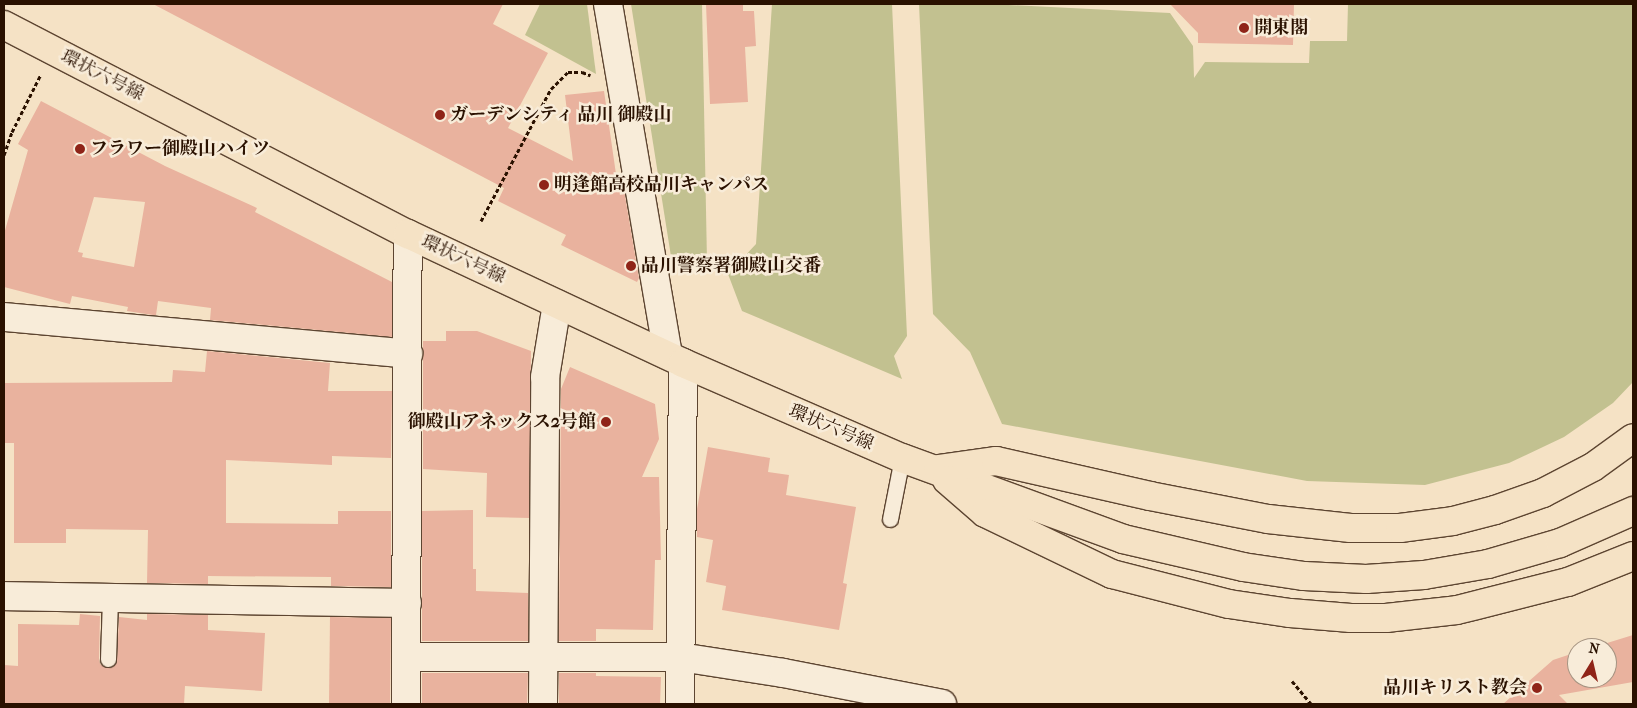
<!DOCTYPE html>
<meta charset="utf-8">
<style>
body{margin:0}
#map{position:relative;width:1637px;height:708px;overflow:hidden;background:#f5e2c5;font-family:"IM FELL French Canon","Noto Serif JP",serif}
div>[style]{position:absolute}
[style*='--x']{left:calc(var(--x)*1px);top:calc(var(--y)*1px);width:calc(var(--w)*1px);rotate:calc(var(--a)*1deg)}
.green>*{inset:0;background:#c2c190}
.building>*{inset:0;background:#e9b29e}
.path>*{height:3px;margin-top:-1.5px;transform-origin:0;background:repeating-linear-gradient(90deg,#2a1100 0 4px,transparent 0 6.5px)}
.roads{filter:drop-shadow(1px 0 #5d4531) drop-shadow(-1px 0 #5d4531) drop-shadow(0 1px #5d4531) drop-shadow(0 -1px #5d4531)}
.lane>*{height:15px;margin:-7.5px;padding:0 7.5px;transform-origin:7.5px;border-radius:7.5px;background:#f8ecd9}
.street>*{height:28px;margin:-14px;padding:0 14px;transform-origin:14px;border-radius:14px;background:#f8ecd9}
.primary>*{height:28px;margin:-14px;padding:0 14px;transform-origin:14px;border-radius:14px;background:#f5e2c5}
.dots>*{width:14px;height:14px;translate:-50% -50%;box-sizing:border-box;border:2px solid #f8ecd9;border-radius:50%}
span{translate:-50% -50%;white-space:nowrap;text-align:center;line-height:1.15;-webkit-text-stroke:5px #f8ecd9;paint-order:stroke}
.poi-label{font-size:18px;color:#2a1100;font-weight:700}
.left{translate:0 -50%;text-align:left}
.right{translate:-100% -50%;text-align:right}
.street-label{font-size:18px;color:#2a1100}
.frame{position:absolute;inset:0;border:5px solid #2a1100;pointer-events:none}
.north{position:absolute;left:1567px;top:638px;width:50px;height:50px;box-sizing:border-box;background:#f8ecd9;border:1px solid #a69482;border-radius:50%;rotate:9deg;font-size:14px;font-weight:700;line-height:20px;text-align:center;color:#2a1100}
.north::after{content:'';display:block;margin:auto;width:18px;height:22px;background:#8f2418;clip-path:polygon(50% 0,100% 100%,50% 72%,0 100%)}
</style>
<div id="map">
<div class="green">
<div style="clip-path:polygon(540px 4px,587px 4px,596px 74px,525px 35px)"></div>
<div style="clip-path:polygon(631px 4px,702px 4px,707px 261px,673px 269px)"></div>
<div style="clip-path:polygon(772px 4px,892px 4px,907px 336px,894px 356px,902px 379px,742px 311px,728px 274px,756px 244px)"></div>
<div style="clip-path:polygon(919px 4px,989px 4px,1170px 13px,1193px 46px,1194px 78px,1205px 62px,1309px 63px,1310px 41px,1347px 41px,1348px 4px,1633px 4px,1633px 382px,1613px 403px,1564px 437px,1509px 463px,1425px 485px,1307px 481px,1002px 424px,970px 352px,933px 314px)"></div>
</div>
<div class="building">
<div style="clip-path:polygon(153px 4px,503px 4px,493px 24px,548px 53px,508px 128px,573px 161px,565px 95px,604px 91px,617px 181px,623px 184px,639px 278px,637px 282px,561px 245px,566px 235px,498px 201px,504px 188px)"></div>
<div style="clip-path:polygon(706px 4px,743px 4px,743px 11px,754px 11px,756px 46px,745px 47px,748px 102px,710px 104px)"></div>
<div style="clip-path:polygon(1170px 4px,1294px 4px,1293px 45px,1198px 43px,1198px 33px)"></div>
<div style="clip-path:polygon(evenodd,41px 101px,165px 166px,257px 208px,255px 212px,392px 282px,392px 337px,210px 320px,211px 308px,158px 301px,156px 315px,153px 315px,127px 311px,128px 307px,72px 296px,70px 304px,4px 287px,4px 234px,28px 150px,18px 144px,41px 101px,94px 197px,145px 202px,134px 267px,82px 257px,83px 253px,78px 252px,94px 197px)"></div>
<div style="clip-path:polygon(446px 331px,477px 331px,531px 351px,529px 518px,486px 517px,487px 473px,423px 469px,423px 341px,446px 341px)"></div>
<div style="clip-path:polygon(207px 351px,330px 363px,328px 391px,392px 391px,391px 458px,332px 456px,332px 465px,226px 460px,226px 523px,338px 524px,338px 511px,391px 511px,391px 587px,331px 586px,331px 577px,208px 576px,208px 584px,147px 583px,148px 530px,66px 529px,66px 543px,14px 543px,14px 443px,4px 443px,4px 383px,172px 382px,173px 370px,205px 372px)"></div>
<div style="clip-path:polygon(570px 367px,655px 404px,659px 439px,642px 477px,659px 477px,661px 560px,655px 560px,653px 630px,596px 629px,596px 641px,559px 641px,561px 389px)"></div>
<div style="clip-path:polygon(708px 447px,770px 458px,768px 472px,789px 475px,786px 495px,856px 507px,843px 583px,847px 584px,839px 630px,722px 610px,726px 586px,706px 582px,713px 540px,697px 537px,697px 509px)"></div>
<div style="clip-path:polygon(473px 510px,473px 569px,476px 569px,476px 591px,528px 593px,528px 641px,422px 641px,422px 511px)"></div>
<div style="clip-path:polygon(80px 614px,100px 616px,99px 659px,100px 664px,107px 668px,113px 667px,117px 660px,119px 617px,147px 620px,147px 614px,208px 615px,208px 630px,265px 633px,262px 691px,185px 686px,184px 704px,4px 704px,4px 665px,18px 666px,18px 624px,79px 625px)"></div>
<div style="clip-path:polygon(330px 617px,391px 618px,390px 704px,329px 704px)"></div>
<div style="clip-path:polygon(1633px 635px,1633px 682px,1559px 695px,1568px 704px,1503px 704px,1553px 660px,1577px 652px,1577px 678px,1607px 678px,1607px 648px,1591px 648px)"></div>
<div style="clip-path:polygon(422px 673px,528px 673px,527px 704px,422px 704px)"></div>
<div style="clip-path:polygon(559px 673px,596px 673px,596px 676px,661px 677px,660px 704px,559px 704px)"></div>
</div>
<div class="path">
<div style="--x:4;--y:155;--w:24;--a:-71"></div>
<div style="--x:12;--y:132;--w:63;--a:-63.4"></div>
<div style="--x:481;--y:221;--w:149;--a:-62.1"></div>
<div style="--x:551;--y:89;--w:24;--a:-45"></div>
<div style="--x:568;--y:72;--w:14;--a:0"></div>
<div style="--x:582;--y:72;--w:9;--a:21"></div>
<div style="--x:1292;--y:681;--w:30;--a:50"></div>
</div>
<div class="roads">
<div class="lane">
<div style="--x:890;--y:519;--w:62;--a:-78.9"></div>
<div style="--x:108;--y:659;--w:61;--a:-88.1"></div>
</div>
<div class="street">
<div style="--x:608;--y:4;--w:356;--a:80.3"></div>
<div style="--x:4;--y:317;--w:406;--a:5.2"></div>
<div style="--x:4;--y:596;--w:403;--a:1"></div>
<div style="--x:406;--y:657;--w:274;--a:0"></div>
<div style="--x:680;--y:657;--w:104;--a:8.8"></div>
<div style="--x:783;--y:673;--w:162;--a:11"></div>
<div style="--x:406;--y:704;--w:470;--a:-89.8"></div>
<div style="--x:543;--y:704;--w:327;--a:-89.6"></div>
<div style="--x:545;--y:377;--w:74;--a:-80.7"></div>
<div style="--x:680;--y:704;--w:341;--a:-89.5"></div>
</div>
<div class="primary">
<div style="--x:4;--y:25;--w:455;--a:27.4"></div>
<div style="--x:408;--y:234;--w:304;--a:25.1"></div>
<div style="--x:683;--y:363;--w:239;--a:23.5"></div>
<div style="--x:902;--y:458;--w:235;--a:20.1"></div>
<div style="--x:1123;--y:539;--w:123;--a:13.1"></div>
<div style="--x:1243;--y:567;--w:62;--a:8.4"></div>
<div style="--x:1304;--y:576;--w:62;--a:2.8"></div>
<div style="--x:1366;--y:579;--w:58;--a:-3.9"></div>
<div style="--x:1424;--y:575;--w:65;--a:-9.8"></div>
<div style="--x:1488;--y:564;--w:75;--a:-16.3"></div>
<div style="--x:1560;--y:543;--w:80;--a:-23.7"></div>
<div style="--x:938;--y:469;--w:59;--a:-7.9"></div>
<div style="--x:996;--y:461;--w:158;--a:12.8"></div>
<div style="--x:1150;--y:496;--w:120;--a:11"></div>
<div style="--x:1268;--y:519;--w:83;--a:6.2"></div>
<div style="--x:1351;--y:528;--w:49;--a:0"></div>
<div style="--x:1400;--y:528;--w:53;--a:-7.5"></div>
<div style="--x:1453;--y:521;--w:43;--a:-14.7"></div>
<div style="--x:1495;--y:510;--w:51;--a:-19.5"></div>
<div style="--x:1543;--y:493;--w:56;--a:-27.5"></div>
<div style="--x:1593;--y:467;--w:49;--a:-35.9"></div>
<div style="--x:947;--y:480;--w:50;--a:41"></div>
<div style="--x:985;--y:513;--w:141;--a:25.7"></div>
<div style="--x:1112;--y:574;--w:121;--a:14.4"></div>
<div style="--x:1229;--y:604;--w:62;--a:8.4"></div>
<div style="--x:1290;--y:613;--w:61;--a:4.7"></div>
<div style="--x:1351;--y:618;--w:35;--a:0"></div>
<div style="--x:1386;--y:618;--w:71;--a:-6.4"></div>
<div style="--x:1457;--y:610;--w:114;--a:-14.2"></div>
<div style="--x:1568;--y:582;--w:70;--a:-21.8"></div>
</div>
</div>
<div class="dots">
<div style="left:1244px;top:28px;background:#8f2418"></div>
<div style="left:440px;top:115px;background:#8f2418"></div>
<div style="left:80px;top:149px;background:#8f2418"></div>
<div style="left:544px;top:185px;background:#8f2418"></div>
<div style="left:631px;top:266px;background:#8f2418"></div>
<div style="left:606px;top:422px;background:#8f2418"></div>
<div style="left:1537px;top:688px;background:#8f2418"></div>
</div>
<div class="poi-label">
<span class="left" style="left:1254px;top:28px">開東閣</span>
<span class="left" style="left:450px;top:115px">ガーデンシティ 品川 御殿山</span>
<span class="left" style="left:90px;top:149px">フラワー御殿山ハイツ</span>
<span class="left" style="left:554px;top:185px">明逢館高校品川キャンパス</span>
<span class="left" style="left:641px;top:266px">品川警察署御殿山交番</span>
<span class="right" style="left:596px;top:422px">御殿山アネックス2号館</span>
<span class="right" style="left:1527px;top:688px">品川キリスト教会</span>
</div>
<div class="street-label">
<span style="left:102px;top:76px;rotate:27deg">環状六号線</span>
<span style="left:463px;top:260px;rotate:25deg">環状六号線</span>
<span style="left:831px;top:428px;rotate:23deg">環状六号線</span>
</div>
<div class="frame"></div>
<div class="north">N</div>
</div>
